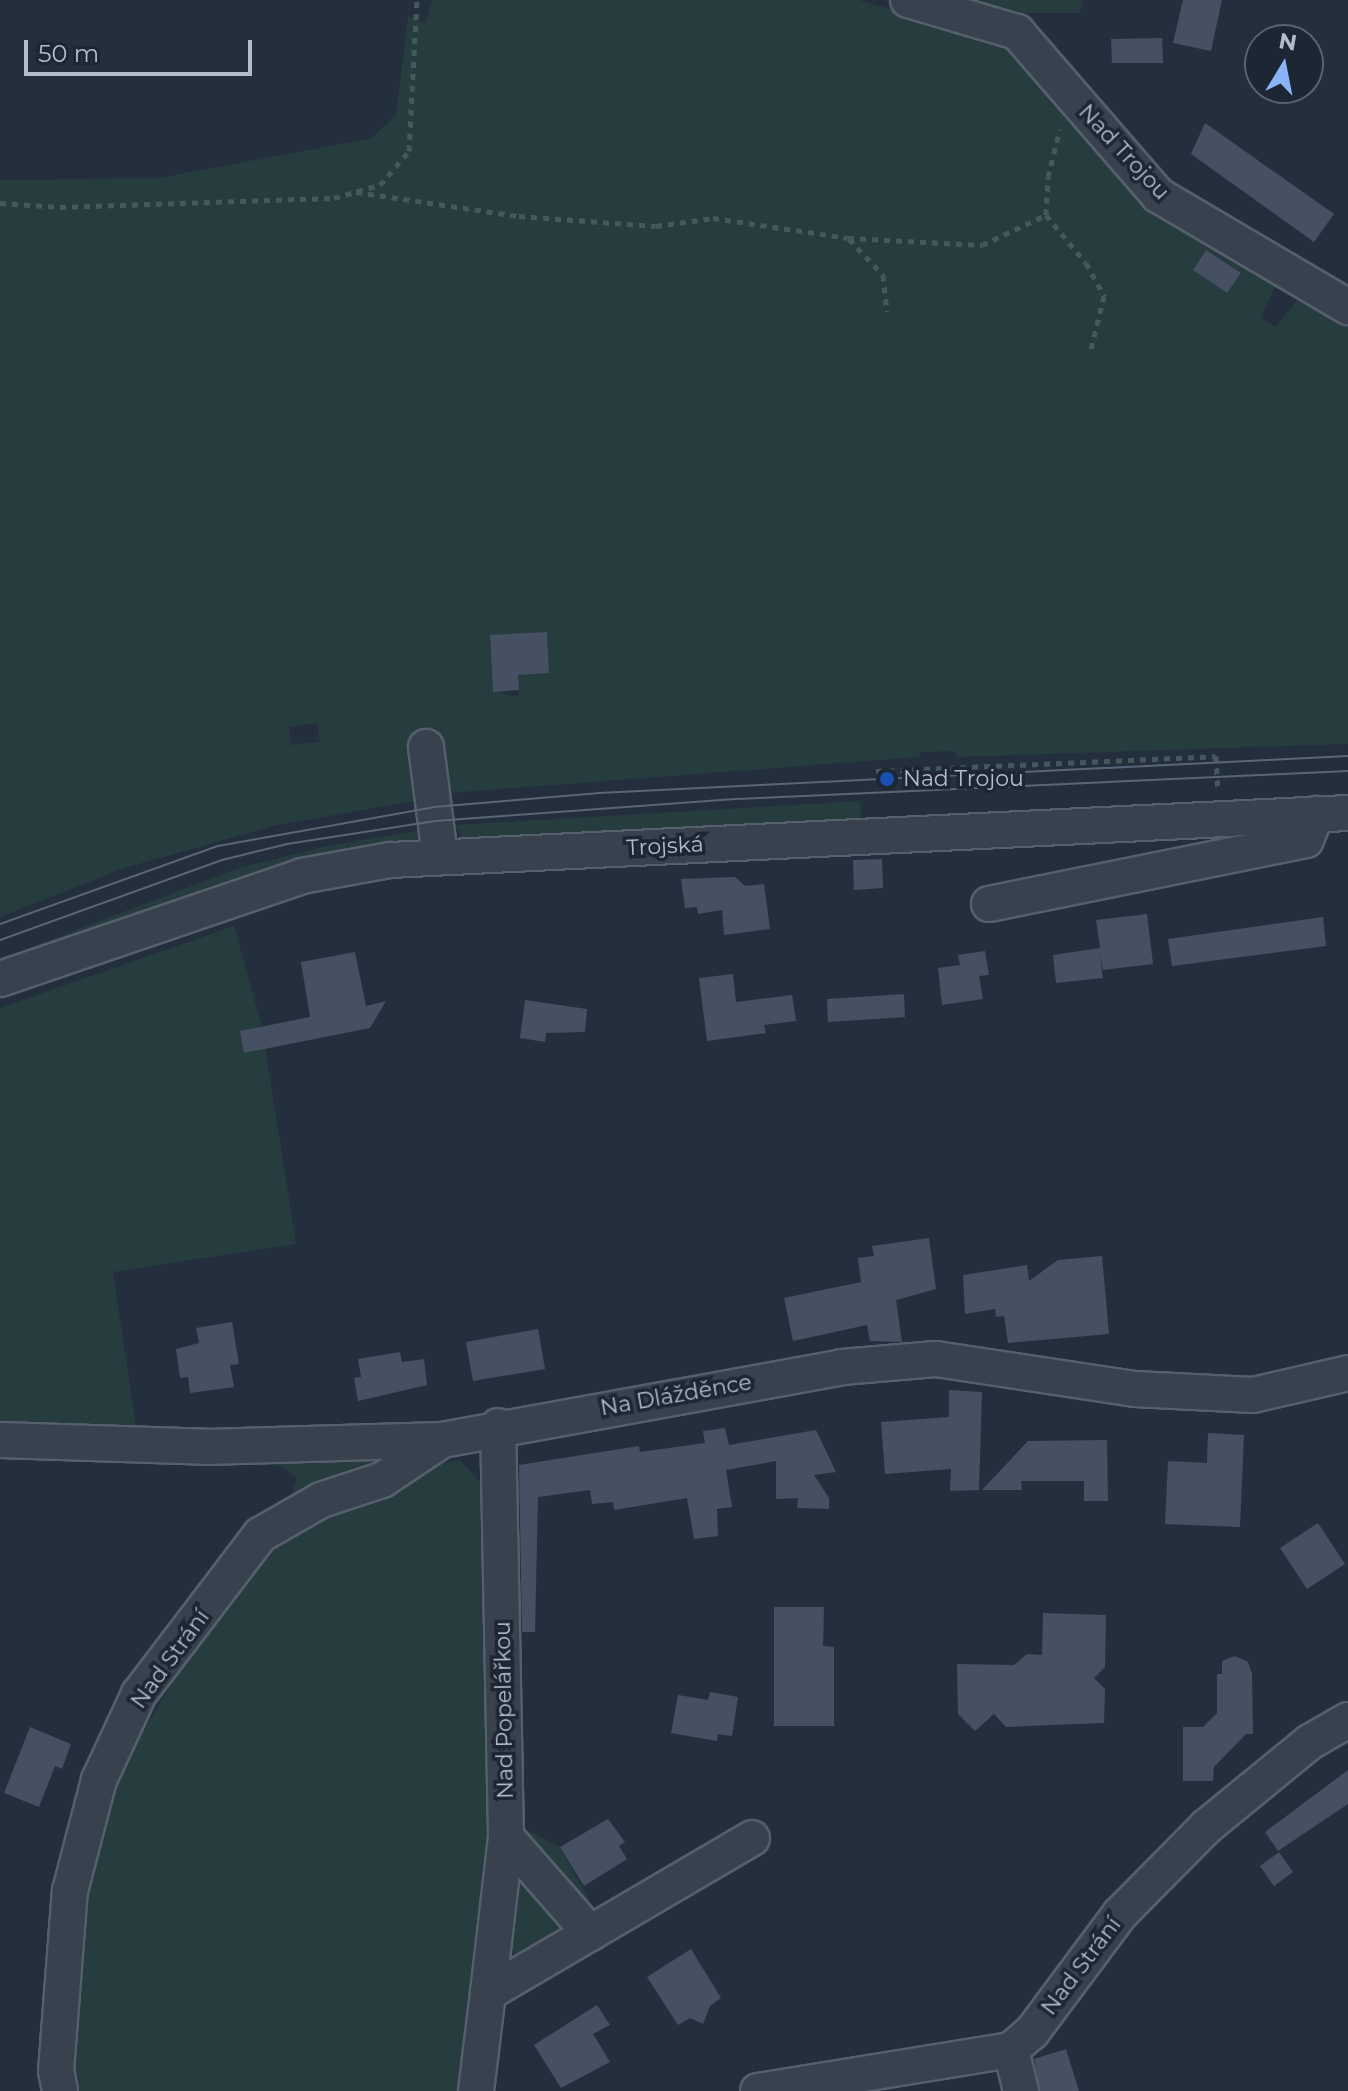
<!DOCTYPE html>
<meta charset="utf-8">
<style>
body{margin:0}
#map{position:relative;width:1348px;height:2091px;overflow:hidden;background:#242f3e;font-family:Montserrat,sans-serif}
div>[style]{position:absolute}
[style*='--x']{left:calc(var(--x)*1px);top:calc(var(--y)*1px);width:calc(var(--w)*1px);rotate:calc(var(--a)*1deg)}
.green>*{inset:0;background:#263c3f}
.building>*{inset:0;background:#455162}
.path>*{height:5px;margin-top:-2.5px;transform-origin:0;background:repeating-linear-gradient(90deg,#44595c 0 6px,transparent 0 12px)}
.roads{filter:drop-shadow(2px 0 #565f6c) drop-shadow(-2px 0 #565f6c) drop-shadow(0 2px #565f6c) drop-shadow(0 -2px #565f6c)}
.minor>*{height:34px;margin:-17px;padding:0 17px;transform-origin:17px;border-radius:17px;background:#38414e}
.tram>*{height:2px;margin:-1px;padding:0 1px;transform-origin:1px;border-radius:1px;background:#5a6575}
.dots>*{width:22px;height:22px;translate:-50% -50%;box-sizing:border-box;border:4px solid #1d2633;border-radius:50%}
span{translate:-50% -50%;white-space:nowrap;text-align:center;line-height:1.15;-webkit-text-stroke:7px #1d2633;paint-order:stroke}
.street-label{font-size:22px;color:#b4bcc9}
.poi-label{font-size:22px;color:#b4bcc9}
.left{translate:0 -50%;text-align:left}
.north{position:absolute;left:1244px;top:24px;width:80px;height:80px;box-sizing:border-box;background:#1d2633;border:2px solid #59626f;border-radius:50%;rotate:10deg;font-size:22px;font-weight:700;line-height:32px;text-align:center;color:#b4bcc9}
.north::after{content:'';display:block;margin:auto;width:28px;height:36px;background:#8ab4f8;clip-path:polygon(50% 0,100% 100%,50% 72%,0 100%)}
.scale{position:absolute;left:24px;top:40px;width:228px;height:36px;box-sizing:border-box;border:4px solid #b4bcc9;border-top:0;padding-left:10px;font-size:24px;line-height:28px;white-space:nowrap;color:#b4bcc9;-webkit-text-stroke:6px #1d2633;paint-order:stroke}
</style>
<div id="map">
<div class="green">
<div style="clip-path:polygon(evenodd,432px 0,859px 0,1007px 43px,1278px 280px,1261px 318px,1276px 327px,1302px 294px,1348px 317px,1348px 744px,956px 757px,955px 751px,920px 752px,920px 757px,448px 793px,420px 770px,413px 785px,421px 800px,277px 825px,124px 868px,0 917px,0 180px,159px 178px,372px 138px,396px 115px,408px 16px,425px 24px,432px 0,1206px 250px,1240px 272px,1227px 293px,1193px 270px,1206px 250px,432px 0,547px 632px,549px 672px,518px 675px,519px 697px,493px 691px,490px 636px,547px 632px,432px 0,317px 723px,320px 742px,291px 745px,289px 727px,317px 723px)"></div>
<div style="clip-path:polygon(934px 0,1083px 0,1080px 13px,987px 13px)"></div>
<div style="clip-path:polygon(860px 801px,862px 818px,726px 826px,464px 839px,454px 825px)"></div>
<div style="clip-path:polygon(429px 829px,419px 842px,0 965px,0 959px,239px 868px,336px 844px)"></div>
<div style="clip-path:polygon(234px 926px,262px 1027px,296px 1244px,113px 1272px,136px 1426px,0 1426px,0 1008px)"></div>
<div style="clip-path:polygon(280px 1454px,373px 1454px,378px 1462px,377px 1469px,335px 1483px,315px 1483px,291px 1496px,297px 1478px,282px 1466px,243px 1463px)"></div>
<div style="clip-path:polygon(460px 1460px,480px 1482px,488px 1509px,490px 1889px,460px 2091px,71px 2091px,83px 1875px,122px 1765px,197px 1643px,269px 1541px,403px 1470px)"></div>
<div style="clip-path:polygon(514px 1824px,560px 1847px,589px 1900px,581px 1911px)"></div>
<div style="clip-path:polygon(514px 1858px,568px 1925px,566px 1936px,523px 1960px,514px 1957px,510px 1947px)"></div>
</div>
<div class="building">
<div style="clip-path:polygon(1183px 0,1222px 0,1211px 51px,1173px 43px)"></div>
<div style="clip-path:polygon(1162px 38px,1163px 63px,1112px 63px,1111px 39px)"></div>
<div style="clip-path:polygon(1205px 123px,1334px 214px,1314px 242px,1191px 154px)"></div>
<div style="clip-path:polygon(1206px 250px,1241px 273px,1227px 293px,1193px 270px)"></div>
<div style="clip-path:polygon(547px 632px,549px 673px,518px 675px,519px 690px,493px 692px,490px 635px)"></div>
<div style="clip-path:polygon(882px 859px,883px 888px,854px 890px,853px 860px)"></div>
<div style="clip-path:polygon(735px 877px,745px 886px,764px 884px,770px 929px,724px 935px,722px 910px,698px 914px,697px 907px,685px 908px,681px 879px)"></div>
<div style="clip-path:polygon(1147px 914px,1153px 964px,1103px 970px,1100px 953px,1103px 978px,1056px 983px,1053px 955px,1100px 948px,1096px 920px)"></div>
<div style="clip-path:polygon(1323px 917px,1326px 946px,1172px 966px,1168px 939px)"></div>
<div style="clip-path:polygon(985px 951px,989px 975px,979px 976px,983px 999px,942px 1005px,938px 968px,960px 965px,958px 955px)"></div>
<div style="clip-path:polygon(355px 952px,366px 1006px,386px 1001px,370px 1028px,244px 1053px,240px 1031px,310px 1017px,301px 962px)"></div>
<div style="clip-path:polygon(733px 974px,736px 1002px,792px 995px,796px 1021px,764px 1025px,766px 1033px,707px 1041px,699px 978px)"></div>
<div style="clip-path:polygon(904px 994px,905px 1017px,828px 1022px,827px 999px)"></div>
<div style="clip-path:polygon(525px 1000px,587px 1009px,585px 1032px,546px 1033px,545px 1042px,520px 1038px)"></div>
<div style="clip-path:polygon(929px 1238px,936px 1289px,896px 1300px,902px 1342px,870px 1341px,867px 1325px,793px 1341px,784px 1298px,861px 1282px,858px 1258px,874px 1256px,872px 1246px)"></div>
<div style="clip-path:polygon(1102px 1256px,1109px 1334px,1008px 1343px,1004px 1316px,996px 1317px,995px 1309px,965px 1314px,963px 1275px,1027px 1265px,1029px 1281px,1058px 1260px)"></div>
<div style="clip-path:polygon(232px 1322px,239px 1364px,230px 1365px,234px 1387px,190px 1393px,188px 1377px,180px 1378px,176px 1349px,199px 1343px,196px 1328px)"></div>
<div style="clip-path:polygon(538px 1329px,545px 1369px,473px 1381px,466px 1342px)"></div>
<div style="clip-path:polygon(400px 1352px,402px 1362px,424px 1359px,427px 1385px,358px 1401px,354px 1378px,361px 1377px,358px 1359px)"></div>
<div style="clip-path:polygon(949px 1390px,982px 1392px,979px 1490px,950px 1491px,951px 1469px,885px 1474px,881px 1422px,949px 1417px)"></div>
<div style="clip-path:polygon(725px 1428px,729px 1445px,816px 1430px,836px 1472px,814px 1475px,829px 1498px,829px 1509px,797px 1508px,798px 1498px,776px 1499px,776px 1461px,726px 1470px,732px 1507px,717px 1509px,718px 1536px,694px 1539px,687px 1498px,614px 1510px,613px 1502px,592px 1504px,590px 1490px,538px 1497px,535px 1632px,522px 1632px,519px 1465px,639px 1446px,640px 1452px,705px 1443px,703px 1431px)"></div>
<div style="clip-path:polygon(1208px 1433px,1244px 1435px,1240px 1527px,1165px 1524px,1168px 1461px,1207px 1463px)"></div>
<div style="clip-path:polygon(1107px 1440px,1108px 1501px,1084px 1501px,1084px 1481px,1021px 1481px,1022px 1490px,982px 1490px,1028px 1441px)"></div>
<div style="clip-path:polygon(1318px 1523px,1345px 1564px,1307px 1589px,1280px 1548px)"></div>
<div style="clip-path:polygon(774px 1607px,824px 1607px,823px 1646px,834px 1647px,834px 1726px,774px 1726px)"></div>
<div style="clip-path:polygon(1043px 1613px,1106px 1615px,1105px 1667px,1094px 1678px,1105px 1689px,1104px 1723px,1006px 1727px,994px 1714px,975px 1731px,958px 1714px,957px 1664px,1014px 1665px,1027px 1654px,1042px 1655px)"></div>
<div style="clip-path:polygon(1235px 1656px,1248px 1662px,1252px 1674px,1253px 1734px,1246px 1734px,1214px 1767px,1213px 1781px,1183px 1781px,1183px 1727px,1203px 1727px,1217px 1713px,1217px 1674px,1222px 1674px,1222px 1661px)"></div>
<div style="clip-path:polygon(710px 1692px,738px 1697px,732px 1736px,718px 1734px,717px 1741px,671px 1733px,678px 1695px,708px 1700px)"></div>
<div style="clip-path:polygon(30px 1727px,71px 1744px,62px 1769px,55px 1766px,39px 1807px,4px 1793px)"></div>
<div style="clip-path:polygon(1348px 1770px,1348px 1804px,1278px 1851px,1265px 1832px)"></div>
<div style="clip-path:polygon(608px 1819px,625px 1842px,619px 1846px,627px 1859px,584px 1886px,560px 1847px)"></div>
<div style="clip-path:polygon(1279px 1852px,1293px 1872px,1274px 1886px,1260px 1866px)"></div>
<div style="clip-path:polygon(691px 1949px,721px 1998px,710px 2006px,703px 2024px,690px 2018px,678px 2025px,647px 1977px)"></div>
<div style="clip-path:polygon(597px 2005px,610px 2025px,593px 2034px,610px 2062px,561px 2088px,534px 2045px)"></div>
<div style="clip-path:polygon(1066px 2049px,1079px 2091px,1040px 2091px,1034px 2059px)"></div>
</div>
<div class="path">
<div style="--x:356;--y:192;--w:165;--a:8.4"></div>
<div style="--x:519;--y:216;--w:137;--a:4.2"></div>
<div style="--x:656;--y:226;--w:58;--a:-8"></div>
<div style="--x:713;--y:218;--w:136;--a:8.4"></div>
<div style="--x:848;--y:238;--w:134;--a:3"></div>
<div style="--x:982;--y:245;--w:71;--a:-25.1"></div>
<div style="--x:1046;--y:215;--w:62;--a:50.2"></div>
<div style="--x:1086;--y:263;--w:38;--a:61"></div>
<div style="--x:1104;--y:296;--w:55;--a:103.8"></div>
<div style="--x:0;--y:203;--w:60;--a:3.8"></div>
<div style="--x:60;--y:207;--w:274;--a:-1.9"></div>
<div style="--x:334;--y:198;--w:48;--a:-15.8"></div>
<div style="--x:380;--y:185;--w:45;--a:-49.5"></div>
<div style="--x:409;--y:151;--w:151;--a:-87"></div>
<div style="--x:1046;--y:215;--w:38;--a:-87"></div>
<div style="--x:1048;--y:177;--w:49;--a:-76"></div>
<div style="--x:849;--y:239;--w:50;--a:46.6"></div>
<div style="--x:883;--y:275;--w:37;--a:84"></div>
<div style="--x:876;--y:771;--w:340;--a:-2.5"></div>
<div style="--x:1216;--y:756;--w:34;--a:87"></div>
</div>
<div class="roads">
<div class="minor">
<div style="--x:908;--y:0;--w:114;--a:16.4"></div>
<div style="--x:1017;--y:32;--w:216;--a:49.1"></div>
<div style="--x:1158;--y:195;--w:221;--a:30.5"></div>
<div style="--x:426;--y:747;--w:111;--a:82.7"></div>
<div style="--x:989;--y:904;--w:323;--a:-11.4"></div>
<div style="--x:1306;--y:840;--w:28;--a:-69"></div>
<div style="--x:0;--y:979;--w:319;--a:-18.8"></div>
<div style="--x:302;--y:876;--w:89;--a:-10.3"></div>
<div style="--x:390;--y:860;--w:959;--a:-2.81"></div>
<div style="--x:0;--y:1440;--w:206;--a:1.9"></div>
<div style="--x:206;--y:1447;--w:236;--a:-1.7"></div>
<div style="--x:442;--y:1440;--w:407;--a:-10.3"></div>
<div style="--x:842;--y:1367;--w:94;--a:-4.9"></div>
<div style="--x:936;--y:1359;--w:201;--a:8.6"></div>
<div style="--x:1135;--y:1389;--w:118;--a:2.9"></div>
<div style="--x:1253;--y:1395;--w:98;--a:-13"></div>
<div style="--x:506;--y:1837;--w:128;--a:48.8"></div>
<div style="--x:488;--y:1993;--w:157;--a:-83.4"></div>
<div style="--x:506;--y:1837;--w:411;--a:-91.1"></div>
<div style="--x:1011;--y:2050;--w:42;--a:76.3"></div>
<div style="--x:60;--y:2091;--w:20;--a:-101"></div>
<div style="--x:56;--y:2071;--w:181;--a:-85.6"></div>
<div style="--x:70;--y:1891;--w:115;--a:-75.4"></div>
<div style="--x:99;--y:1780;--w:95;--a:-65.1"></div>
<div style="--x:139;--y:1694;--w:200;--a:-52.7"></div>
<div style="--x:260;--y:1535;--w:70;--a:-29.8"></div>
<div style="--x:321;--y:1500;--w:64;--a:-18.2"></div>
<div style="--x:382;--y:1480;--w:72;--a:-33.7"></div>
<div style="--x:476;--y:2091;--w:99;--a:-83"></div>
<div style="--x:488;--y:1993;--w:306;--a:-30.4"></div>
<div style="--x:758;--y:2091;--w:256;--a:-9.2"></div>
<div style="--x:1011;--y:2050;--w:28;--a:-41"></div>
<div style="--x:1032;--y:2032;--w:147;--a:-53.3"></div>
<div style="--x:1120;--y:1914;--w:122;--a:-45.3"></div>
<div style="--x:1206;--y:1827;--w:134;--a:-39.3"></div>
<div style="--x:1310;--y:1742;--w:44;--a:-30.1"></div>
</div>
</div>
<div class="tram">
<div style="--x:0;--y:924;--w:232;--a:-19.7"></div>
<div style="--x:218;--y:846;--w:219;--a:-10.2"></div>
<div style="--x:434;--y:807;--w:166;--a:-4.8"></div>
<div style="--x:599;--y:793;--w:750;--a:-2.83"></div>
<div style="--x:0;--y:940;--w:236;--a:-19.8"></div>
<div style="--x:222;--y:860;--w:67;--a:-13.8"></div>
<div style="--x:287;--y:844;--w:150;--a:-8.8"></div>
<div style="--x:435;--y:821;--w:304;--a:-4.2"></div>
<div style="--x:738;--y:799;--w:611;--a:-2.63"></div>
</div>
<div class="dots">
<div style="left:887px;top:779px;background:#1a4fb4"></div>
</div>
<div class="street-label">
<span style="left:1124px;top:152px;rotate:47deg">Nad Trojou</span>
<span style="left:665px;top:846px;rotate:-3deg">Trojská</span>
<span style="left:676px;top:1395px;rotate:-10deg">Na Dlážděnce</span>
<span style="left:170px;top:1659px;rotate:-54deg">Nad Strání</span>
<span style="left:504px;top:1710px;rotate:-91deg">Nad Popelářkou</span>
<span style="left:1081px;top:1966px;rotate:-53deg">Nad Strání</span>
</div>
<div class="poi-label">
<span class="left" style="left:903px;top:779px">Nad Trojou</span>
</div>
<div class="north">N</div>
<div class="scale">50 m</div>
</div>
